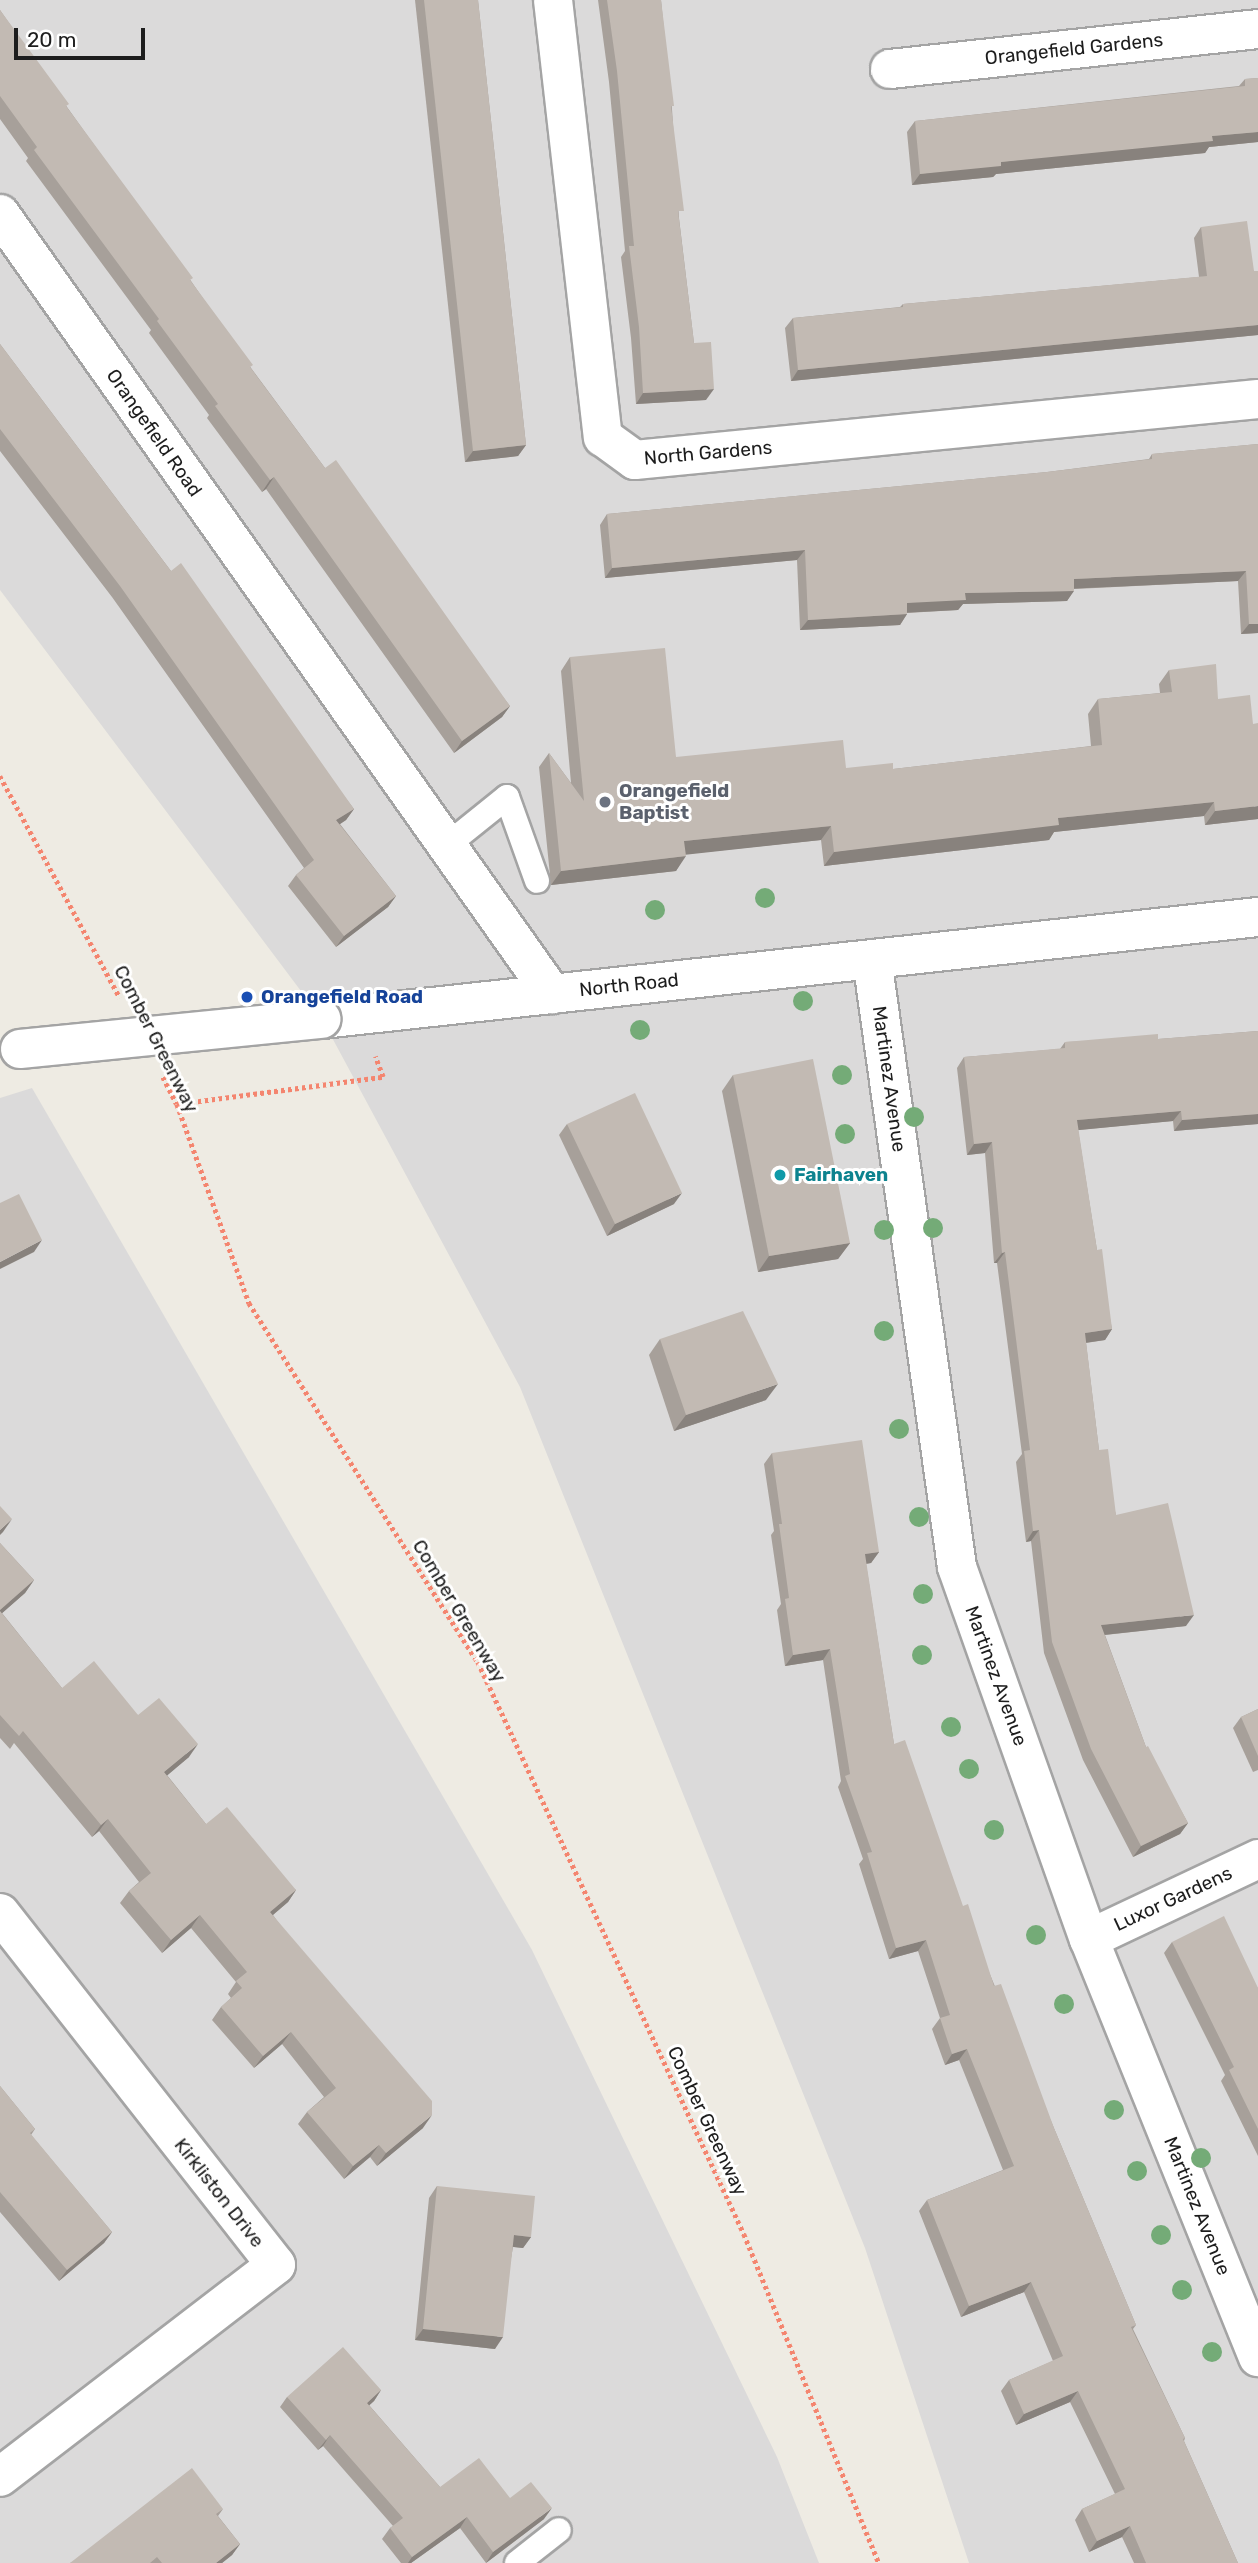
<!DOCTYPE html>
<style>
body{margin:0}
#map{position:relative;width:1258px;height:2563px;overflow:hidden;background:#eeebe3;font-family:Rubik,sans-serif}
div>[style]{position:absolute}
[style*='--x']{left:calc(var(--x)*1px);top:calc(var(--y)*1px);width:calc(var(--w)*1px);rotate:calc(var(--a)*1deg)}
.residential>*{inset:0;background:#dbdada}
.path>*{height:4.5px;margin-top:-2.25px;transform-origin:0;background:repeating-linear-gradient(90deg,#f4856f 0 3.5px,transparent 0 7px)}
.roads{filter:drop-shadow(2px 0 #a4a4a4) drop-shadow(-2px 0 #a4a4a4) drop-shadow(0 2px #a4a4a4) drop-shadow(0 -2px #a4a4a4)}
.service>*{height:24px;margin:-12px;padding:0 12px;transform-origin:12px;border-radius:12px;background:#fff}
.minor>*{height:38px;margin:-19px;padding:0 19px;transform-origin:19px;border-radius:19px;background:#fff}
.tertiary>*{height:38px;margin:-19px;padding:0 19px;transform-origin:19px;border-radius:19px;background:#fff}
.bridges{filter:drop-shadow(2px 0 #a4a4a4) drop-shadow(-2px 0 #a4a4a4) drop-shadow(0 2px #a4a4a4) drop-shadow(0 -2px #a4a4a4)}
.tertiary-bridge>*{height:38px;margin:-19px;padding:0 19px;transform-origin:19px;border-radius:19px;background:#fff}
.trees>*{width:20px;height:20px;margin:-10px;border-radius:50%;background:#74ab77}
.wall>*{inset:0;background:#a7a09a}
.shaded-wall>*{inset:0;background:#88827d}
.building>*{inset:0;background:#c2bab3}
.dots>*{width:19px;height:19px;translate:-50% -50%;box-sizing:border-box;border:4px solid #fff;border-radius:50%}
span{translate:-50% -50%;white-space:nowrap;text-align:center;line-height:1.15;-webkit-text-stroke:6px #fff;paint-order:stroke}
.street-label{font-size:19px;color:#1d1d1d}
.worship-label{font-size:19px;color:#5b616d;font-weight:700}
.left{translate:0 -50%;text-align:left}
.transit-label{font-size:19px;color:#164399;font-weight:700}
.culture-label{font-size:19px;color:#0d838f;font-weight:700}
.scale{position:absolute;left:14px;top:28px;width:131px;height:32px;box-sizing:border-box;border:4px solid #1d1d1d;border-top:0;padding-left:9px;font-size:21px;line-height:24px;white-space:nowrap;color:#1d1d1d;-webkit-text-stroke:5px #fff;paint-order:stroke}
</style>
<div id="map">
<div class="residential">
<div style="clip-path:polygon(0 0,1258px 0,1258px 2563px,969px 2563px,865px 2248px,520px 1387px,322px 1019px,0 590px)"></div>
<div style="clip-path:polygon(32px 1088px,532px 1950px,777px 2457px,819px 2563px,0 2563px,0 1098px)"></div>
</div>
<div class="path">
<div style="--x:0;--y:776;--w:252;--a:61.6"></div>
<div style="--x:163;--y:1077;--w:30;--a:63"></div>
<div style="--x:177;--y:1104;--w:212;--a:70.1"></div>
<div style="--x:249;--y:1303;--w:426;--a:57.5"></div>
<div style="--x:478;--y:1662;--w:631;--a:65.06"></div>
<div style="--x:744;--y:2234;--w:356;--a:67.7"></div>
<div style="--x:177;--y:1104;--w:208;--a:-7.5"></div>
<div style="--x:383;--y:1077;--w:22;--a:-111"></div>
</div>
<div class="roads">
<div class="service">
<div style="--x:446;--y:846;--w:78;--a:-38.8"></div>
<div style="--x:507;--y:797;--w:89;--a:70.3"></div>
<div style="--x:517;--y:2563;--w:53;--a:-38.2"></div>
</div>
<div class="minor">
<div style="--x:553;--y:0;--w:440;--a:83.5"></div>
<div style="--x:603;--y:437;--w:39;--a:36"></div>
<div style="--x:635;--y:460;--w:626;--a:-5.59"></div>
<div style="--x:890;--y:69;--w:370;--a:-6.2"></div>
<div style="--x:0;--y:214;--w:956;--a:54.71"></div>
<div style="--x:872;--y:959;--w:614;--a:82.04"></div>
<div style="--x:957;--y:1567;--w:395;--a:70.5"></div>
<div style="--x:1089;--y:1939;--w:451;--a:68"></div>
<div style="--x:0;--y:1913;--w:447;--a:51.9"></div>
<div style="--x:276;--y:2265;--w:348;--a:142.5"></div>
<div style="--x:1089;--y:1939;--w:187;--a:-25.3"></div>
</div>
<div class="tertiary">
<div style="--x:322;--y:1019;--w:942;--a:-6.22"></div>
</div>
</div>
<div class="bridges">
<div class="tertiary-bridge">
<div style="--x:20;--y:1049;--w:303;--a:-5.7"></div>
</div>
</div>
<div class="trees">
<div style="left:765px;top:898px"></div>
<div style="left:655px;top:910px"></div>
<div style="left:803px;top:1001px"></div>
<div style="left:640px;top:1030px"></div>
<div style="left:842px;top:1075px"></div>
<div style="left:914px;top:1117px"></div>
<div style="left:845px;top:1134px"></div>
<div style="left:933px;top:1228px"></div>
<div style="left:884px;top:1230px"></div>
<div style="left:884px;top:1331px"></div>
<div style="left:899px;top:1429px"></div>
<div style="left:919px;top:1517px"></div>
<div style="left:923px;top:1594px"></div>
<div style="left:922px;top:1655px"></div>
<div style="left:951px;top:1727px"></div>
<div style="left:969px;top:1769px"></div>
<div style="left:994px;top:1830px"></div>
<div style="left:1036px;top:1935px"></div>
<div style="left:1064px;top:2004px"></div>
<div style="left:1114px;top:2110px"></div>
<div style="left:1201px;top:2158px"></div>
<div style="left:1137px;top:2171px"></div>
<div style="left:1161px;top:2235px"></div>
<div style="left:1182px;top:2290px"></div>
<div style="left:1212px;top:2352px"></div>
</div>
<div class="wall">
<div style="clip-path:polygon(415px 0,478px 0,526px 445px,518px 456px,465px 462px)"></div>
<div style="clip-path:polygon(598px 0,661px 0,672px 109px,679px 218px,694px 343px,706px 400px,636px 404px,631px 338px,621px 257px,625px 251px,609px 82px)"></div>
<div style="clip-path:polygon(0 10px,67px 107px,191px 281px,251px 368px,325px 468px,510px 706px,502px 717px,454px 753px,266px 489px,262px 492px,207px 418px,209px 415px,149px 333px,151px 330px,26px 161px,28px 158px,0 119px)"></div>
<div style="clip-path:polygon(1258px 78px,1258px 142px,1209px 147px,1205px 153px,996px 174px,993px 177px,912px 185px,907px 132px,915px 121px,1239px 86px,1245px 79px)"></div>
<div style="clip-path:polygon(1201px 227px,1254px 271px,1258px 271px,1258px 335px,791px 381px,785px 328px,793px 318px,900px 307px,903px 304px,1199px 277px,1194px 238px)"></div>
<div style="clip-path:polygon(0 344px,171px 571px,354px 809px,346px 820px,340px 824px,396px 896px,388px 907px,336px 947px,288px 886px,296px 875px,304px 868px,112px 597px,0 451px)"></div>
<div style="clip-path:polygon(1258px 444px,1258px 633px,1241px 634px,1238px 581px,1074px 589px,1067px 601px,963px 604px,958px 610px,907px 613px,907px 614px,900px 625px,800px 630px,797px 560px,605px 578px,600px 525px,607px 514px,1047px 472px,1149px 459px,1152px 454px)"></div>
<div style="clip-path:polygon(570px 657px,676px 757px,846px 768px,893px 769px,1091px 746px,1088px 714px,1098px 699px,1160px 693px,1159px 684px,1169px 670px,1218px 699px,1258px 819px,1205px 825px,1204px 816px,1054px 832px,1049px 840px,824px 866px,821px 840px,686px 854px,676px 871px,551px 885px,539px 767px,549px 753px,571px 783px,561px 671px)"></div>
<div style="clip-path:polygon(1258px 1031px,1258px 1124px,1174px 1131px,1173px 1121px,1078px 1130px,1097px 1250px,1112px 1329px,1105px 1340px,1086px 1343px,1099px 1450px,1116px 1515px,1186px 1626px,1105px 1635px,1146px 1747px,1188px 1823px,1180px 1834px,1133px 1857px,1083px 1760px,1044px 1653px,1031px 1541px,1026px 1542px,1016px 1462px,1022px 1454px,997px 1263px,994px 1263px,985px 1153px,967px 1155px,957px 1068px,964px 1057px,1060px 1049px,1065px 1042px,1158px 1039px)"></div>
<div style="clip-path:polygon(733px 1075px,850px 1243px,838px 1259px,758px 1272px,722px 1091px)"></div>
<div style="clip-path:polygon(567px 1124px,674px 1204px,607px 1236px,559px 1135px)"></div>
<div style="clip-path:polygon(660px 1339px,766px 1400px,674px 1431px,649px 1355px)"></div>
<div style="clip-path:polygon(772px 1453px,879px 1552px,871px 1563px,866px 1564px,894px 1744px,1136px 2325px,1133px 2329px,1185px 2438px,1184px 2441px,1238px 2563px,1134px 2563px,1122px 2537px,1089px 2552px,1075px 2520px,1082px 2509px,1115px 2494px,1070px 2402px,1016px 2425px,1001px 2391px,1009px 2380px,1053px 2361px,1024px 2292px,961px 2317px,919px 2211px,927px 2200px,1003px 2170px,959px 2060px,945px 2065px,932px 2029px,940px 2018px,918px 1951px,889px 1959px,859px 1864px,863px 1859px,838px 1787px,841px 1781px,823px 1660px,785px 1666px,777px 1610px,781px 1604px,771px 1535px,774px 1531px,764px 1464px)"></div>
<div style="clip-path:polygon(0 1543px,34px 1580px,25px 1593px,2px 1613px,62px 1688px,138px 1715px,189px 1757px,167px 1775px,206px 1824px,296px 1890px,288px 1902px,273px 1915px,423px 2128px,377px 2166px,370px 2157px,344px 2179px,298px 2124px,307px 2112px,324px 2097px,282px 2044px,254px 2068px,212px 2020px,221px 2007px,231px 1998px,228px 1994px,236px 1982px,191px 1928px,162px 1953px,120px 1903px,129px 1891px,139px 1882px,99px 1831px,92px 1837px,14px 1743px,10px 1749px,0 1738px)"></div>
<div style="clip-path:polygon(1258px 1709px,1258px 1770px,1253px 1772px,1233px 1728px,1241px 1717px)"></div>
<div style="clip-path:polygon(1172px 1942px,1258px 1988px,1258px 2156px,1221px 2081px,1225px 2075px,1164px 1953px)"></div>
<div style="clip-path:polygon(0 2086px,35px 2129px,31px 2135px,112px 2232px,104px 2243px,59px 2281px,0 2212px)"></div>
<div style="clip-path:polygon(437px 2186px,531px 2237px,523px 2248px,513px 2247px,495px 2349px,415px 2340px,429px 2198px)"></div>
<div style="clip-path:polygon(381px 2390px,374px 2401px,369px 2405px,440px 2487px,510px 2498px,544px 2519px,486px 2563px,460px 2528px,411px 2563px,401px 2563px,382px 2539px,390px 2528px,393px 2526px,323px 2446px,318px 2450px,280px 2407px,287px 2397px)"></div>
<div style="clip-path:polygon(223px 2509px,218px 2516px,240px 2544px,232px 2555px,222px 2563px,70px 2563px)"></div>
</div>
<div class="shaded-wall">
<div style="clip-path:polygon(1258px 132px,1258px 142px,1209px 147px,1205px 153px,996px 174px,993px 177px,912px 185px,920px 174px,1001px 162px,1212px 136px)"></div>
<div style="clip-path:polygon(1258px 325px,1258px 335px,791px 381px,798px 370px)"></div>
<div style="clip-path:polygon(714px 389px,706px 400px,636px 404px,643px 393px)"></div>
<div style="clip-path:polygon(526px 445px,518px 456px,465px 462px,473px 451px)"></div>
<div style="clip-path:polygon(274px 477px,266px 489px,262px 492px,270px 480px)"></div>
<div style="clip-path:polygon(805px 550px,797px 560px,605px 578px,612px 568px)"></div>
<div style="clip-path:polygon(1246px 571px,1238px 581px,1066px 589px,1074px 579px)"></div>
<div style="clip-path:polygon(1074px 591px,1067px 601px,963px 604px,958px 610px,900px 613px,907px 603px,965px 593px)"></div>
<div style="clip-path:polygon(907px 614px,900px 625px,800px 630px,808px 620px)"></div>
<div style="clip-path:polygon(1249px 624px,1258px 624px,1258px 633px,1241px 634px)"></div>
<div style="clip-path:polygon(510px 706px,502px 717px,454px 753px,462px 741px)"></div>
<div style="clip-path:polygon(1214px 802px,1204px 816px,1054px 832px,1049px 840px,824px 866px,834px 852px,1058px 818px)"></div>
<div style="clip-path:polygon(1258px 806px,1258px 819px,1205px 825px,1215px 811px)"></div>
<div style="clip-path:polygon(354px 809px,346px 820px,328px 832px,336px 820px)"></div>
<div style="clip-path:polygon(831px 826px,821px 840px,674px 856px,684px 841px)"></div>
<div style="clip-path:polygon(686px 856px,676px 871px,551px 885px,561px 871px)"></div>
<div style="clip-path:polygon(396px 896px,388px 907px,336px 947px,344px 936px)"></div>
<div style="clip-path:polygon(1181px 1111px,1173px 1121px,1069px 1131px,1077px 1120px)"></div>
<div style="clip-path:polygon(1258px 1114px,1258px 1124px,1174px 1131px,1182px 1120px)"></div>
<div style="clip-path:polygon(992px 1142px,985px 1153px,967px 1155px,974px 1144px)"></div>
<div style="clip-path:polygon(682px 1193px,674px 1204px,607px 1236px,615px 1224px)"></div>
<div style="clip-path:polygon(42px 1240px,34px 1252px,0 1269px,0 1262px)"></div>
<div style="clip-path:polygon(850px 1243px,838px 1259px,758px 1272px,769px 1256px)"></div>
<div style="clip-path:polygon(1005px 1252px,997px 1263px,994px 1263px,1002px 1253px)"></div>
<div style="clip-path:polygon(1112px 1329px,1105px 1340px,1077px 1344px,1085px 1333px)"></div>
<div style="clip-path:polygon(778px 1384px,766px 1400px,674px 1431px,686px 1415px)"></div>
<div style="clip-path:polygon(12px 1519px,3px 1532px,0 1535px,0 1530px)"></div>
<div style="clip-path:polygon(1039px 1530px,1031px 1541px,1026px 1542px,1033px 1531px)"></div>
<div style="clip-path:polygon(879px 1552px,871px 1563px,857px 1565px,865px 1554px)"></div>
<div style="clip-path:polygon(34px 1580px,25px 1593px,0 1615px,0 1610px)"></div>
<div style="clip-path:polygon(1194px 1615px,1186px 1626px,1094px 1636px,1101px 1625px)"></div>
<div style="clip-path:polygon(830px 1649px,823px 1660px,785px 1666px,793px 1655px)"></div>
<div style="clip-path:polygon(198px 1744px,189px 1757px,156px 1785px,164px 1772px)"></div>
<div style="clip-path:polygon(108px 1819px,99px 1831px,92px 1837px,101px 1825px)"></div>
<div style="clip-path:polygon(1188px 1823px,1180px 1834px,1133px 1857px,1141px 1846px)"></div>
<div style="clip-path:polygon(296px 1890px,288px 1902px,261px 1925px,270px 1912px)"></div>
<div style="clip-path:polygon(200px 1915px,191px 1928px,162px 1953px,171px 1940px)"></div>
<div style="clip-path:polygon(926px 1940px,918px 1951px,889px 1959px,896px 1948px)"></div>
<div style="clip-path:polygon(291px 2032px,282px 2044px,254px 2068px,263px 2056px)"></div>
<div style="clip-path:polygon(967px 2049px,959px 2060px,945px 2065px,952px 2054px)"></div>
<div style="clip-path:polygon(432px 2115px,423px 2128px,377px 2166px,386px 2153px)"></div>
<div style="clip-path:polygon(379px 2145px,370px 2157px,344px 2179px,353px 2166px)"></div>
<div style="clip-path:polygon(112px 2232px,104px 2243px,59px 2281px,67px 2270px)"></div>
<div style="clip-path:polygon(514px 2235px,531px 2237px,523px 2248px,506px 2246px)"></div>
<div style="clip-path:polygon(1031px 2282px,1024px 2292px,961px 2317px,969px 2306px)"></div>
<div style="clip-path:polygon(423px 2329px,503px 2337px,495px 2349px,415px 2340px)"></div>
<div style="clip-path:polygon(381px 2390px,374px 2401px,360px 2414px,367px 2403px)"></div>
<div style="clip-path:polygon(1078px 2391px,1070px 2402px,1016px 2425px,1024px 2414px)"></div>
<div style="clip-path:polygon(330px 2435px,323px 2446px,318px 2450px)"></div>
<div style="clip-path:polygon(552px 2508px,544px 2519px,486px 2563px,493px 2552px)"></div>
<div style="clip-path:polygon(467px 2517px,460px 2528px,411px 2563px,408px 2563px,412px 2557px)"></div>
<div style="clip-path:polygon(1130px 2526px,1122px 2537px,1089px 2552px,1097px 2541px)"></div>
<div style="clip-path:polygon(240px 2544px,232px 2555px,222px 2563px,216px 2563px)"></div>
</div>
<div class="building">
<div style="clip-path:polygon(424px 0,478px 0,526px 445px,473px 451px)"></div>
<div style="clip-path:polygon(607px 0,661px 0,674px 106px,671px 106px,684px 211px,678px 211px,694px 343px,711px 342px,714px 389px,643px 393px,639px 327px,629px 246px,634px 246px,617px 71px)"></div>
<div style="clip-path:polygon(0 10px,69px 104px,66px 106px,193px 278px,190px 280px,253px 365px,250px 367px,325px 468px,336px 460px,510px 706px,462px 741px,274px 477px,270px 480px,215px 406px,218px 404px,157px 321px,159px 319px,34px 150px,37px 147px,0 96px)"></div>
<div style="clip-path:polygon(1258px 78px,1258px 132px,1212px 136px,1213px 141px,1001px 162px,1001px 166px,920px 174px,915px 121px,1245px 86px,1245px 79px)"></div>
<div style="clip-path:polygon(1247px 221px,1254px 271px,1258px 271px,1258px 325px,798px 370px,793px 318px,903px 307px,903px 304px,1207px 276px,1201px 227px)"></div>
<div style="clip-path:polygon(0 344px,171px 571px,181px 563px,354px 809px,336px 820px,396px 896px,344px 936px,296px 875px,314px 860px,120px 586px,0 429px)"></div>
<div style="clip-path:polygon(1258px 444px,1258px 624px,1249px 624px,1246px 571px,1074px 579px,1074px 591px,965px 593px,966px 600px,907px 603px,907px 614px,808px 620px,805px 550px,612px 568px,607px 514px,1047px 472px,1152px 459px,1152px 454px)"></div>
<div style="clip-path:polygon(665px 648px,676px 757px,843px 740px,846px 768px,893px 763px,893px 769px,1102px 745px,1098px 699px,1172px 692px,1169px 670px,1216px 664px,1218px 699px,1250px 695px,1253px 724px,1258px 723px,1258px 806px,1215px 811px,1214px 802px,1058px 818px,1059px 825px,834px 852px,831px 826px,684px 841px,686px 856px,561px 871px,549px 753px,584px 801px,570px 657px)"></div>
<div style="clip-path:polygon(1258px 1031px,1258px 1114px,1182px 1120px,1181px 1111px,1077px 1120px,1097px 1250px,1102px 1249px,1112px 1329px,1085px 1333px,1099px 1450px,1108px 1449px,1116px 1515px,1168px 1503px,1194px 1615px,1101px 1625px,1146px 1747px,1148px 1746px,1188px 1823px,1141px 1846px,1091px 1749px,1052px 1642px,1039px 1530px,1033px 1531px,1024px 1451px,1030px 1450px,1005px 1252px,1002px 1253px,992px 1142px,974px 1144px,964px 1057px,1065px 1048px,1065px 1042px,1158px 1034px,1158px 1039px)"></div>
<div style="clip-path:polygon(813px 1059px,850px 1243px,769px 1256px,733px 1075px)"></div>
<div style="clip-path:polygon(635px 1093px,682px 1193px,615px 1224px,567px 1124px)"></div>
<div style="clip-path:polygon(19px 1194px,42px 1240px,0 1262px,0 1203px)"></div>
<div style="clip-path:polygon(743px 1311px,778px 1384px,686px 1415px,660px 1339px)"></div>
<div style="clip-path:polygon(862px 1440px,879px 1552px,865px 1554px,894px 1744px,905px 1740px,963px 1906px,968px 1904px,994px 1986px,1001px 1984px,1054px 2128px,1136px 2325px,1131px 2327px,1185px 2438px,1183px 2439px,1238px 2563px,1146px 2563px,1130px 2526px,1097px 2541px,1082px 2509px,1125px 2489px,1078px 2391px,1024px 2414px,1009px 2380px,1063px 2356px,1031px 2282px,969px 2306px,927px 2200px,1014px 2166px,967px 2049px,952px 2054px,940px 2018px,950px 2015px,926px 1940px,896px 1948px,867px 1853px,872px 1852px,845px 1776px,850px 1774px,830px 1649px,793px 1655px,785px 1599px,789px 1598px,779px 1524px,782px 1524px,772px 1453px)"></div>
<div style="clip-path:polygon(0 1506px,12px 1519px,0 1530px)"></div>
<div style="clip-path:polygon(0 1543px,34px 1580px,0 1610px)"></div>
<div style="clip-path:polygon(0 1611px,62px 1688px,94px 1661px,138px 1715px,159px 1698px,198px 1744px,164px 1772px,206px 1824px,227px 1807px,296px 1890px,270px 1912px,432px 2101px,432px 2115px,386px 2153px,379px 2145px,353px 2166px,307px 2112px,336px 2088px,291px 2032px,263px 2056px,221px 2007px,242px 1988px,236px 1981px,247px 1972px,200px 1915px,171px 1940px,129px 1891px,151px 1873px,108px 1819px,101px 1825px,23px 1731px,19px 1736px,0 1715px)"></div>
<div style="clip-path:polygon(1258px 1709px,1258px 1756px,1241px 1717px)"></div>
<div style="clip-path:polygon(1224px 1916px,1258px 1988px,1258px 2129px,1229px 2070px,1234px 2067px,1172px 1942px)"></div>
<div style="clip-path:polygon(0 2086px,35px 2129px,30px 2133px,112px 2232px,67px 2270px,0 2192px)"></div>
<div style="clip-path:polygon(437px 2186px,535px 2196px,531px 2237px,514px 2235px,503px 2337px,423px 2329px)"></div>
<div style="clip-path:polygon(343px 2347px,381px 2390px,367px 2403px,440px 2487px,479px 2458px,510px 2498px,531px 2482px,552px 2508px,493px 2552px,467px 2517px,412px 2557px,390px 2528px,403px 2518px,330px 2435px,326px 2440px,287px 2397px)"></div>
<div style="clip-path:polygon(192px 2468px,223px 2509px,216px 2514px,240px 2544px,216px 2563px,162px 2563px,157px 2557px,150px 2563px,70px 2563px)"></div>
</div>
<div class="dots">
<div style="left:605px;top:802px;background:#6b7280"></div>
<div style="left:247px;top:997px;background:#1a4fb4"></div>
<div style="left:780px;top:1175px;background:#0f9aa8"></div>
</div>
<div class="street-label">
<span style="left:1074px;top:49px;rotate:-6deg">Orangefield Gardens</span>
<span style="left:154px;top:433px;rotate:55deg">Orangefield Road</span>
<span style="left:708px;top:453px;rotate:-5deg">North Gardens</span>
<span style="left:629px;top:985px;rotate:-6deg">North Road</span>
<span style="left:156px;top:1039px;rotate:63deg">Comber Greenway</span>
<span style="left:889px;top:1079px;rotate:82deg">Martinez Avenue</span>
<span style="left:459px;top:1611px;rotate:59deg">Comber Greenway</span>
<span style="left:996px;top:1676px;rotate:70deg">Martinez Avenue</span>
<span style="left:1173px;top:1899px;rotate:-25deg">Luxor Gardens</span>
<span style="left:707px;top:2121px;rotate:65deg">Comber Greenway</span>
<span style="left:219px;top:2193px;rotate:52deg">Kirkliston Drive</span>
<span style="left:1197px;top:2206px;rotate:68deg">Martinez Avenue</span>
</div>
<div class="worship-label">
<span class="left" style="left:619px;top:802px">Orangefield<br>Baptist</span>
</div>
<div class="transit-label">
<span class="left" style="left:261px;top:997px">Orangefield Road</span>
</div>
<div class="culture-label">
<span class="left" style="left:794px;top:1175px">Fairhaven</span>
</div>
<div class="scale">20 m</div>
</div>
